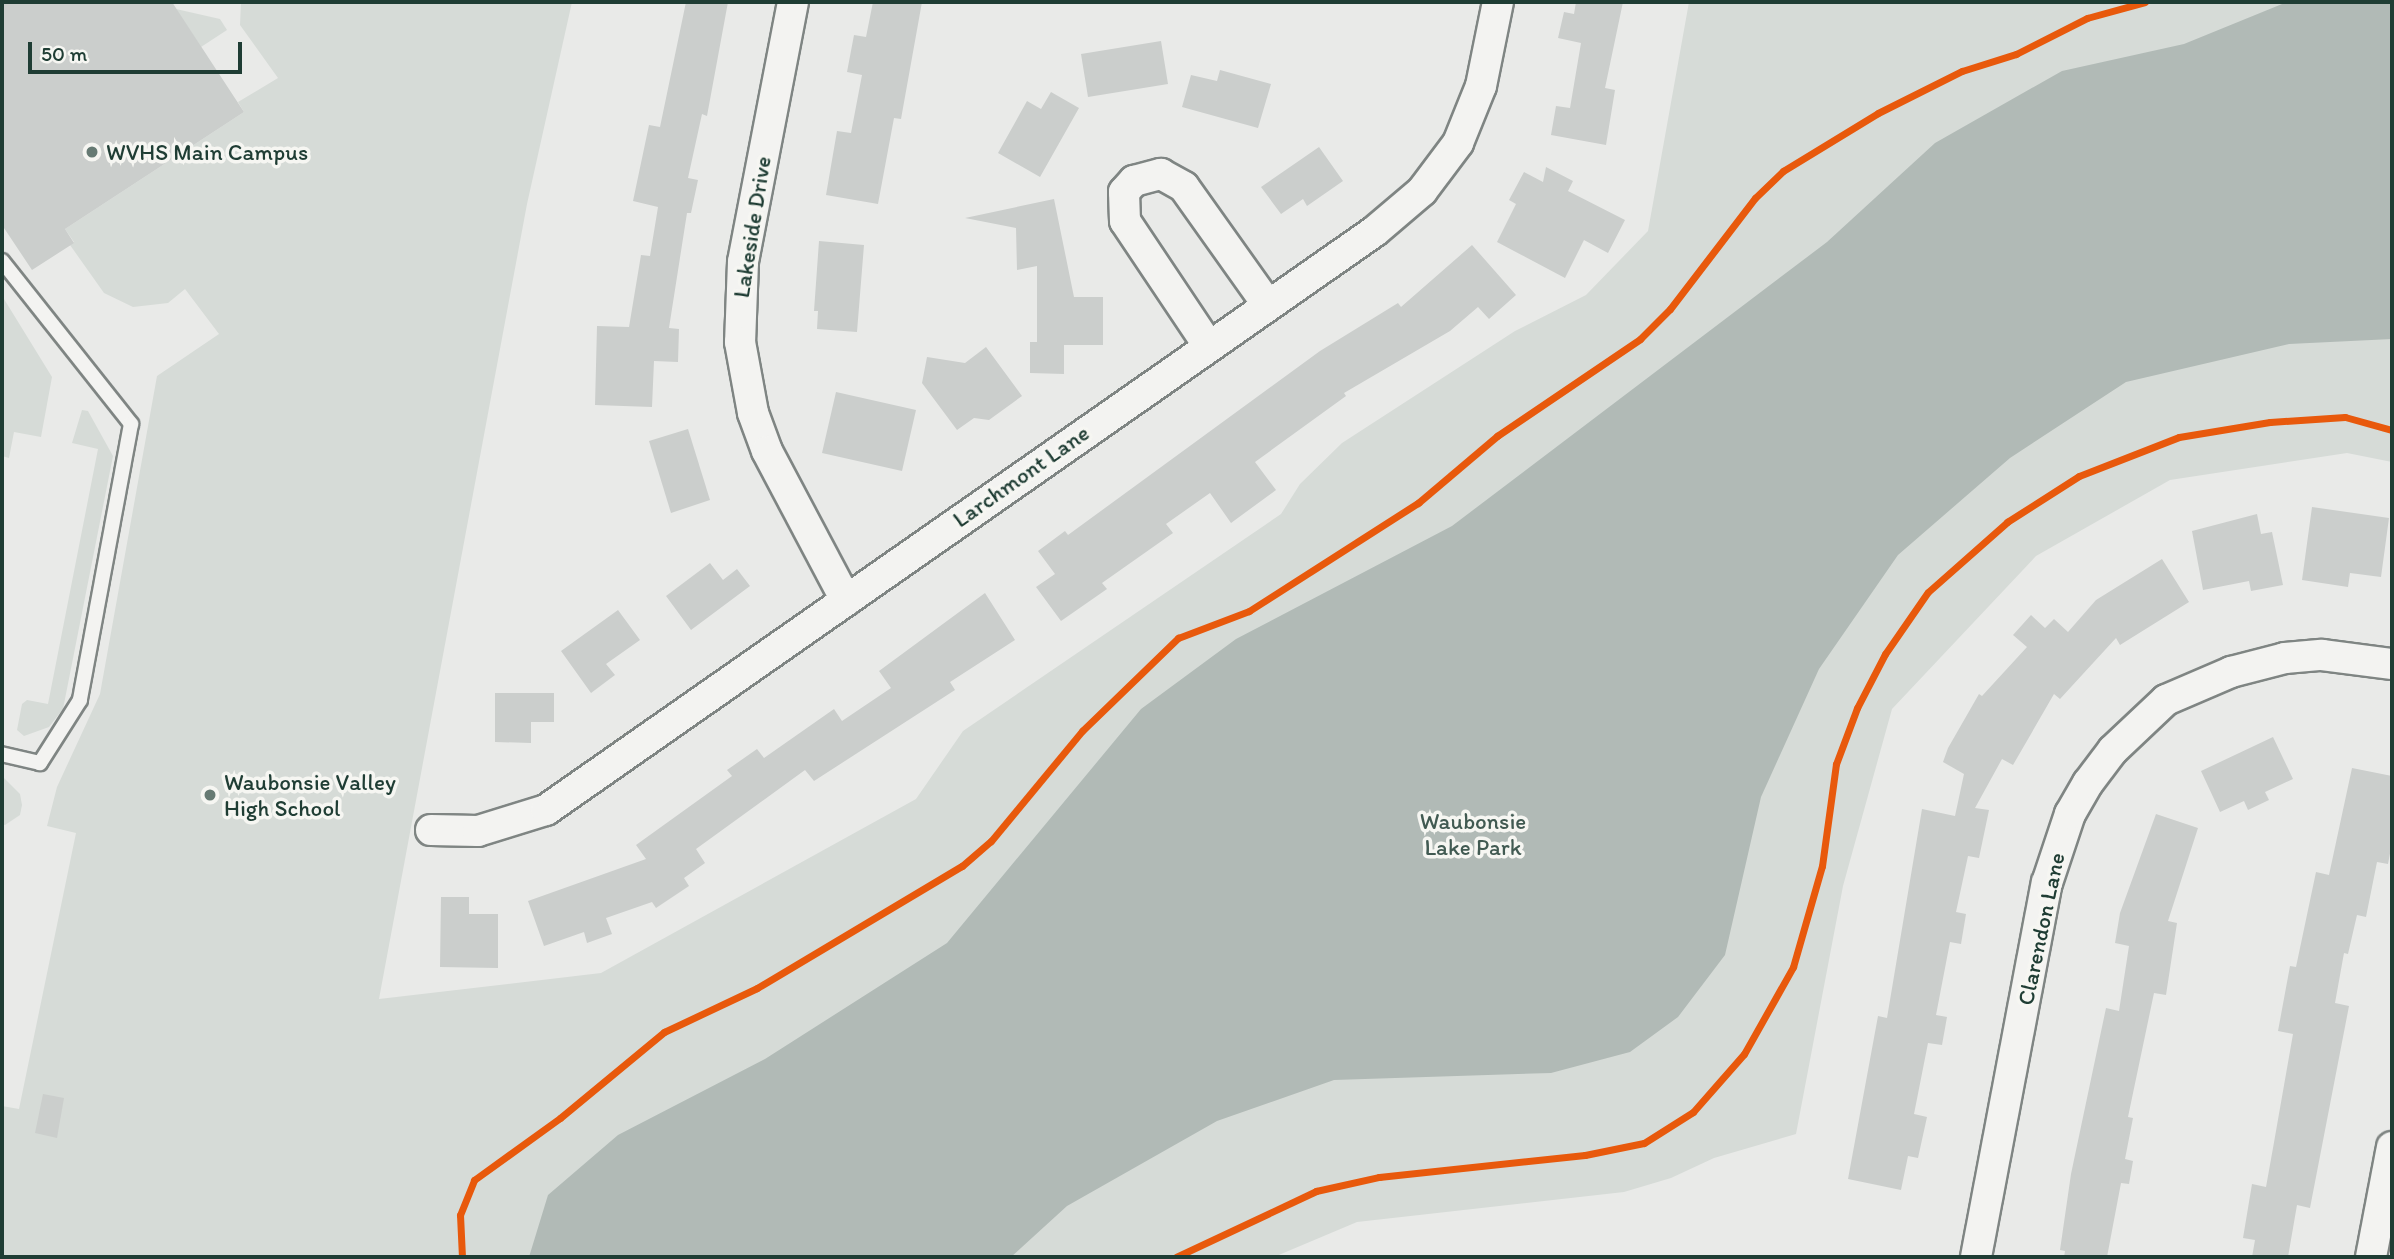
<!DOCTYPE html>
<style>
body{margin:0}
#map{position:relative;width:2394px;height:1259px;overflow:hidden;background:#e9eae8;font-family:Itim,sans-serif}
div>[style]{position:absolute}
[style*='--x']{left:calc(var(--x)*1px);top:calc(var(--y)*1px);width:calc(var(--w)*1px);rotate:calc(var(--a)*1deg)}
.green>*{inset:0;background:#d6dbd7}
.water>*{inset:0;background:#b1bab6}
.building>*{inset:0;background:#cbcecc}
.roads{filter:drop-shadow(2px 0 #7f8583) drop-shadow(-2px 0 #7f8583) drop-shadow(0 2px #7f8583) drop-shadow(0 -2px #7f8583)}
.lane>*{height:14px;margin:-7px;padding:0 7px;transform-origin:7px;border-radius:7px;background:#f3f3f1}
.street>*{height:30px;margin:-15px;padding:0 15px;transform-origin:15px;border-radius:15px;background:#f3f3f1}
.cycleway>*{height:7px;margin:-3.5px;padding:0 3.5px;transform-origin:3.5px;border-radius:3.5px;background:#e8590c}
.dots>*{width:19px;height:19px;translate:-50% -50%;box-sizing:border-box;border:4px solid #f6f6f2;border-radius:50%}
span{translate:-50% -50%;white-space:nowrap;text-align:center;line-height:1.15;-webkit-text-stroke:7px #f6f6f2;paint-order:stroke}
.poi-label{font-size:23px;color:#1f3d34}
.left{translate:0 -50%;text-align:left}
.street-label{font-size:23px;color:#1f3d34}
.park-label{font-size:23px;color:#415a52}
.frame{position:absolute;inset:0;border:4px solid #1f3d34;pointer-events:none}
.scale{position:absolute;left:28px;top:42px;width:214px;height:32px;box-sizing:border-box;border:4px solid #1f3d34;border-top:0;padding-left:9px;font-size:21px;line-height:24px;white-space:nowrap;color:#1f3d34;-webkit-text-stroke:5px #f6f6f2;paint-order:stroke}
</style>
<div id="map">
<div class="green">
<div style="clip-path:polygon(241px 2px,572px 2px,527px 204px,379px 999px,601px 973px,916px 799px,963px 731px,1281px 514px,1300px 484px,1342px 443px,1515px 331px,1586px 295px,1648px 231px,1689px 2px,2392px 2px,2392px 462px,2347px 453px,2170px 480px,2036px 556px,1892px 709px,1843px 886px,1796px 1134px,1714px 1158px,1671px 1178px,1624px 1192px,1357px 1222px,1274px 1257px,2px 1257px,2px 1106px,19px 1109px,76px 833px,47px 826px,57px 787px,100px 694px,157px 376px,219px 334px,185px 289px,168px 303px,133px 307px,104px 293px,70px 245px,74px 242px,65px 229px,244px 112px,238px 102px,278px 78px,240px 25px)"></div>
<div style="clip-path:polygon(176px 9px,220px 19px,227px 30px,201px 47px)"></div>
<div style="clip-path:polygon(4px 299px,52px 377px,41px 437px,14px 432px,9px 458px,2px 456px)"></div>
<div style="clip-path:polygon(82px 410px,88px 411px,113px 456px,63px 709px,49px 727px,24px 736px,17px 730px,22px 704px,27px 700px,48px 704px,98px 449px,72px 443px)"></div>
<div style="clip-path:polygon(2px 776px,20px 794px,22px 805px,20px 815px,5px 825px,2px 824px)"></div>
</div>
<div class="water">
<div style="clip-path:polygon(2287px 2px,2392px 2px,2392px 339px,2289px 344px,2126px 382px,2010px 458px,1898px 555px,1819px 669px,1761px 797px,1725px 955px,1678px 1017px,1630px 1052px,1551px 1073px,1334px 1080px,1217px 1121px,1067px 1206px,1011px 1257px,529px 1257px,548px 1195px,618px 1135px,765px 1059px,947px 943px,1141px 709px,1236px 639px,1452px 526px,1827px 242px,1935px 143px,2062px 71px,2184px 44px)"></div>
</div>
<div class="building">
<div style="clip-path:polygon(2px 2px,172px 2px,244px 112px,65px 229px,74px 243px,32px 270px,2px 225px)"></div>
<div style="clip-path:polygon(686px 2px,728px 2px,707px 116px,702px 114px,688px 178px,698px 180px,691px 213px,687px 213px,669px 328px,679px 329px,678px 362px,654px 361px,652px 407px,595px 405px,597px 326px,629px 327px,641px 255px,650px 256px,658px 207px,633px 201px,649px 125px,660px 127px)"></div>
<div style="clip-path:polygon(873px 2px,922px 2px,901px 119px,894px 118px,878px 204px,826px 195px,837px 131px,851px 133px,862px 75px,847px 72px,854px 35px,866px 37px)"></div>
<div style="clip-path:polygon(1576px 2px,1623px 2px,1605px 88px,1615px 90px,1606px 145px,1551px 135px,1556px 106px,1570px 108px,1581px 43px,1558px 38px,1564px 12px,1574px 14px)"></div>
<div style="clip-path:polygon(1161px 41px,1168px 84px,1088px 97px,1081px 54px)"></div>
<div style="clip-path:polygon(1220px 70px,1271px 84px,1258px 128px,1182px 107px,1191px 75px,1217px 81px)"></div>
<div style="clip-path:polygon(1051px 92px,1079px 108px,1040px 177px,998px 153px,1027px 101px,1041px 109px)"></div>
<div style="clip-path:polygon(1319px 147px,1343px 181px,1307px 206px,1303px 199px,1281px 214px,1261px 187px)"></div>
<div style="clip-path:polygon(1546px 167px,1573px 181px,1568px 191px,1625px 220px,1608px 253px,1584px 240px,1565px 278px,1497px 242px,1516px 204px,1509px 200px,1524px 172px,1543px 182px)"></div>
<div style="clip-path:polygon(1054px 199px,1074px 297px,1103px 297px,1103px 345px,1064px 345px,1064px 374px,1030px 373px,1030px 342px,1037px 342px,1037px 266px,1017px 270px,1016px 228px,965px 218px)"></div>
<div style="clip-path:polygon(819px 241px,864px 245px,857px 332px,817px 329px,818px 311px,814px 311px)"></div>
<div style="clip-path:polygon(1472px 245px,1516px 295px,1489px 319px,1478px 307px,1450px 331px,1344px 393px,1346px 396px,1255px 462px,1276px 490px,1231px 523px,1210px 493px,1166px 524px,1173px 533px,1102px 583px,1107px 589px,1061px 621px,1036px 587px,1055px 574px,1038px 551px,1065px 531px,1068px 535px,1320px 351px,1398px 303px,1401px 307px)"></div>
<div style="clip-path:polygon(986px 347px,1022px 396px,989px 420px,974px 418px,957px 430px,922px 383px,927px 357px,965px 363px)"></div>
<div style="clip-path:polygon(836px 392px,916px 410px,902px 471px,822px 453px)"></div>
<div style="clip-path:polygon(688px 429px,710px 500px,671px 513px,649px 441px)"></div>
<div style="clip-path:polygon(2312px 507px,2389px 518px,2381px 577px,2350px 573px,2348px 587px,2302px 580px)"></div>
<div style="clip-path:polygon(2257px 514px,2261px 534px,2272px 532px,2283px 585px,2251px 591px,2249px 581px,2203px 590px,2192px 531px)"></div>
<div style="clip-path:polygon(2162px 559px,2189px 602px,2120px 645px,2116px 638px,2060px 699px,2054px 694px,2013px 765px,2002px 759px,1975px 808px,1989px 810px,1979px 858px,1968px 856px,1956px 912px,1966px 914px,1961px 944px,1950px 942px,1936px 1015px,1947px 1017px,1942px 1045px,1928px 1043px,1914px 1114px,1927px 1117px,1918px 1158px,1908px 1156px,1901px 1190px,1848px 1179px,1878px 1016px,1887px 1018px,1922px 809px,1955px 816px,1964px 774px,1943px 762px,1948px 748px,1979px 694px,1982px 696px,2027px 647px,2013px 635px,2031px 615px,2045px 628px,2054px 619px,2068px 632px,2096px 600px)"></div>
<div style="clip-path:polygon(710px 563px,723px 580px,737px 569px,750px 586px,691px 630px,666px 596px)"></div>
<div style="clip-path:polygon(985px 593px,1015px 640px,950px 682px,955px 690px,814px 781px,805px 770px,696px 849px,705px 863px,684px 878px,689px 886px,656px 908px,652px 902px,606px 918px,612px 934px,587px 943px,584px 932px,544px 946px,528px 901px,646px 859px,636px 845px,732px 776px,727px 770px,757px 749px,764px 758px,834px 709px,842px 721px,891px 688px,879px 671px)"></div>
<div style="clip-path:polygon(618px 610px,640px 640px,606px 664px,615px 675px,591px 693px,561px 651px)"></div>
<div style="clip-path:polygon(495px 693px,554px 693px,554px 722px,531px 722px,531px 743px,495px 742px)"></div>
<div style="clip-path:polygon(2273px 737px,2293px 779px,2265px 792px,2269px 800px,2248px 810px,2244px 801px,2220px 812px,2201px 771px)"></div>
<div style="clip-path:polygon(2352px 768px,2392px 776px,2392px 843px,2388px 864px,2377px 862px,2366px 917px,2357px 915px,2348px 954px,2344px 953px,2335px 1003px,2349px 1006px,2310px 1208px,2297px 1205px,2288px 1257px,2252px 1257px,2255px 1240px,2243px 1238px,2252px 1184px,2266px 1187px,2273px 1148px,2293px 1034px,2278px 1031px,2290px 966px,2296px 967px,2316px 872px,2329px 875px)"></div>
<div style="clip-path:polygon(2156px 814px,2198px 828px,2168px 921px,2177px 923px,2166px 995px,2154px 993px,2128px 1117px,2133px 1118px,2125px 1159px,2133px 1161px,2129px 1184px,2121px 1183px,2107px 1257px,2064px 1257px,2065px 1251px,2060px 1250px,2071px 1174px,2106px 1008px,2119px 1011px,2129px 946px,2115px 943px,2120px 913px)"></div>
<div style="clip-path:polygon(441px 897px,469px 897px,469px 914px,498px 914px,498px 968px,440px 967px)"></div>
<div style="clip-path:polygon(43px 1094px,64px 1098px,57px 1138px,35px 1133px)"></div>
</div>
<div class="roads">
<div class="lane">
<div style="--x:2;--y:261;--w:208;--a:51.6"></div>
<div style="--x:131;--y:424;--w:281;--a:100.5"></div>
<div style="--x:80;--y:700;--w:75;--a:122.4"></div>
<div style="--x:40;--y:763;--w:39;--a:-167"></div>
</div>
<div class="street">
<div style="--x:793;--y:2;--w:265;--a:100.9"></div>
<div style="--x:743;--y:262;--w:80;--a:92.1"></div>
<div style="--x:740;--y:342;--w:72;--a:79.6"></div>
<div style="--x:753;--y:413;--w:40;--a:69.8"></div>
<div style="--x:767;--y:451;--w:169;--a:62.1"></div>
<div style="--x:1208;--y:345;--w:149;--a:-123.8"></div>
<div style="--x:1125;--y:221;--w:29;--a:-92"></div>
<div style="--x:1124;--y:192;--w:15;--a:-48"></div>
<div style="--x:1134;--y:181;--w:28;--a:-15"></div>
<div style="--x:1161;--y:174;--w:26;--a:29"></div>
<div style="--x:1184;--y:187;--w:143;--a:54.6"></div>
<div style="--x:431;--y:830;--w:47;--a:1.2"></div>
<div style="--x:478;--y:831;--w:71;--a:-17.2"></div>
<div style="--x:546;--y:810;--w:1011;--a:-34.93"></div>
<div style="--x:1375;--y:231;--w:62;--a:-40.4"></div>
<div style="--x:1422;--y:191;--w:60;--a:-53.1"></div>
<div style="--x:1458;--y:143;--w:61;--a:-68"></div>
<div style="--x:1481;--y:86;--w:86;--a:-78.6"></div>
<div style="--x:1976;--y:1257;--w:381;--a:-79.3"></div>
<div style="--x:2047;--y:883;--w:73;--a:-71.6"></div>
<div style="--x:2070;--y:814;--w:36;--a:-60"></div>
<div style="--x:2088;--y:783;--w:41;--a:-52.9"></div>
<div style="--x:2113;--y:750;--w:73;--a:-43.3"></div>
<div style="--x:2166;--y:700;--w:71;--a:-23.3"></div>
<div style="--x:2231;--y:672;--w:56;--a:-14.5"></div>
<div style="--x:2285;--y:658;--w:37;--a:-5"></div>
<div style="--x:2322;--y:655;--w:71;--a:7.3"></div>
<div style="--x:2371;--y:1257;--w:112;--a:-79.2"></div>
</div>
</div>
<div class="cycleway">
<div style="--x:462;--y:1257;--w:42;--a:-92.7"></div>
<div style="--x:460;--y:1215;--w:38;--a:-68"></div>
<div style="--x:474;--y:1180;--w:106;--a:-35.8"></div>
<div style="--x:560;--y:1118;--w:135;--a:-39.6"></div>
<div style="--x:664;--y:1032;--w:103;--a:-25.3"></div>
<div style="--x:757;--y:988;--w:239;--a:-30.8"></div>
<div style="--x:962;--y:866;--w:38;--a:-41"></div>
<div style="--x:991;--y:841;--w:143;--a:-50.4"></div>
<div style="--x:1082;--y:731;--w:134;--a:-44.1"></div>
<div style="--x:1178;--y:638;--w:76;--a:-20.8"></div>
<div style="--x:1249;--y:611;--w:201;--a:-32.6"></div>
<div style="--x:1418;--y:503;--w:104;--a:-40.3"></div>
<div style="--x:1497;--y:436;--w:173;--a:-34.1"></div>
<div style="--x:1640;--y:339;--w:42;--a:-45"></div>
<div style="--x:1670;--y:309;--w:140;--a:-52.6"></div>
<div style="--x:1755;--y:198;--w:39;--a:-44"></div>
<div style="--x:1783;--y:171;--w:111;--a:-31.4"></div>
<div style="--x:1878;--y:113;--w:94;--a:-26.6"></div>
<div style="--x:1962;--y:71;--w:57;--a:-17.5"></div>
<div style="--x:2016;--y:54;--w:80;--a:-26.9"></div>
<div style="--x:2087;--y:18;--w:60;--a:-15.4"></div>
<div style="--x:1176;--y:1257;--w:155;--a:-25.2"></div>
<div style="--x:1316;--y:1191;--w:65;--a:-12.5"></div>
<div style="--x:1379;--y:1177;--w:207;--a:-6.1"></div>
<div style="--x:1585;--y:1155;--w:60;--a:-11.5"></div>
<div style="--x:1644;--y:1143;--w:58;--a:-32.3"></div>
<div style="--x:1693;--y:1112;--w:77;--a:-48.7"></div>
<div style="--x:1744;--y:1054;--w:100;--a:-60.6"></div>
<div style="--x:1793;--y:967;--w:105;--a:-74"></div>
<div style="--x:1822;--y:866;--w:103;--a:-82.2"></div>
<div style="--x:1836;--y:764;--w:60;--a:-69.4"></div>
<div style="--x:1857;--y:708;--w:61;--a:-62.6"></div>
<div style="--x:1885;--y:654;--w:75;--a:-55.3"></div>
<div style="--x:1928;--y:592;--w:106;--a:-41.5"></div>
<div style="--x:2007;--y:522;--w:85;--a:-32.6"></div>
<div style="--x:2079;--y:476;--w:107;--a:-21.3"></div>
<div style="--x:2179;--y:437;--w:92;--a:-9.4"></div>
<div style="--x:2270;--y:422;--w:75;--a:-3.8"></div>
<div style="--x:2345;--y:417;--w:49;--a:15.5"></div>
</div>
<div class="dots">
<div style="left:92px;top:152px;background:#667a73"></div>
<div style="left:210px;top:795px;background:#667a73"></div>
</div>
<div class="poi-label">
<span class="left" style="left:106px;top:152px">WVHS Main Campus</span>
<span class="left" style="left:224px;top:795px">Waubonsie Valley<br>High School</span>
</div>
<div class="street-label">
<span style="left:752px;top:227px;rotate:-81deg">Lakeside Drive</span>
<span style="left:1021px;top:476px;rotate:-35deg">Larchmont Lane</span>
<span style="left:2041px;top:929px;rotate:-78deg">Clarendon Lane</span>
</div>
<div class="park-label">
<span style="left:1473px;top:834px">Waubonsie<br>Lake Park</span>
</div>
<div class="frame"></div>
<div class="scale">50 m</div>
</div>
